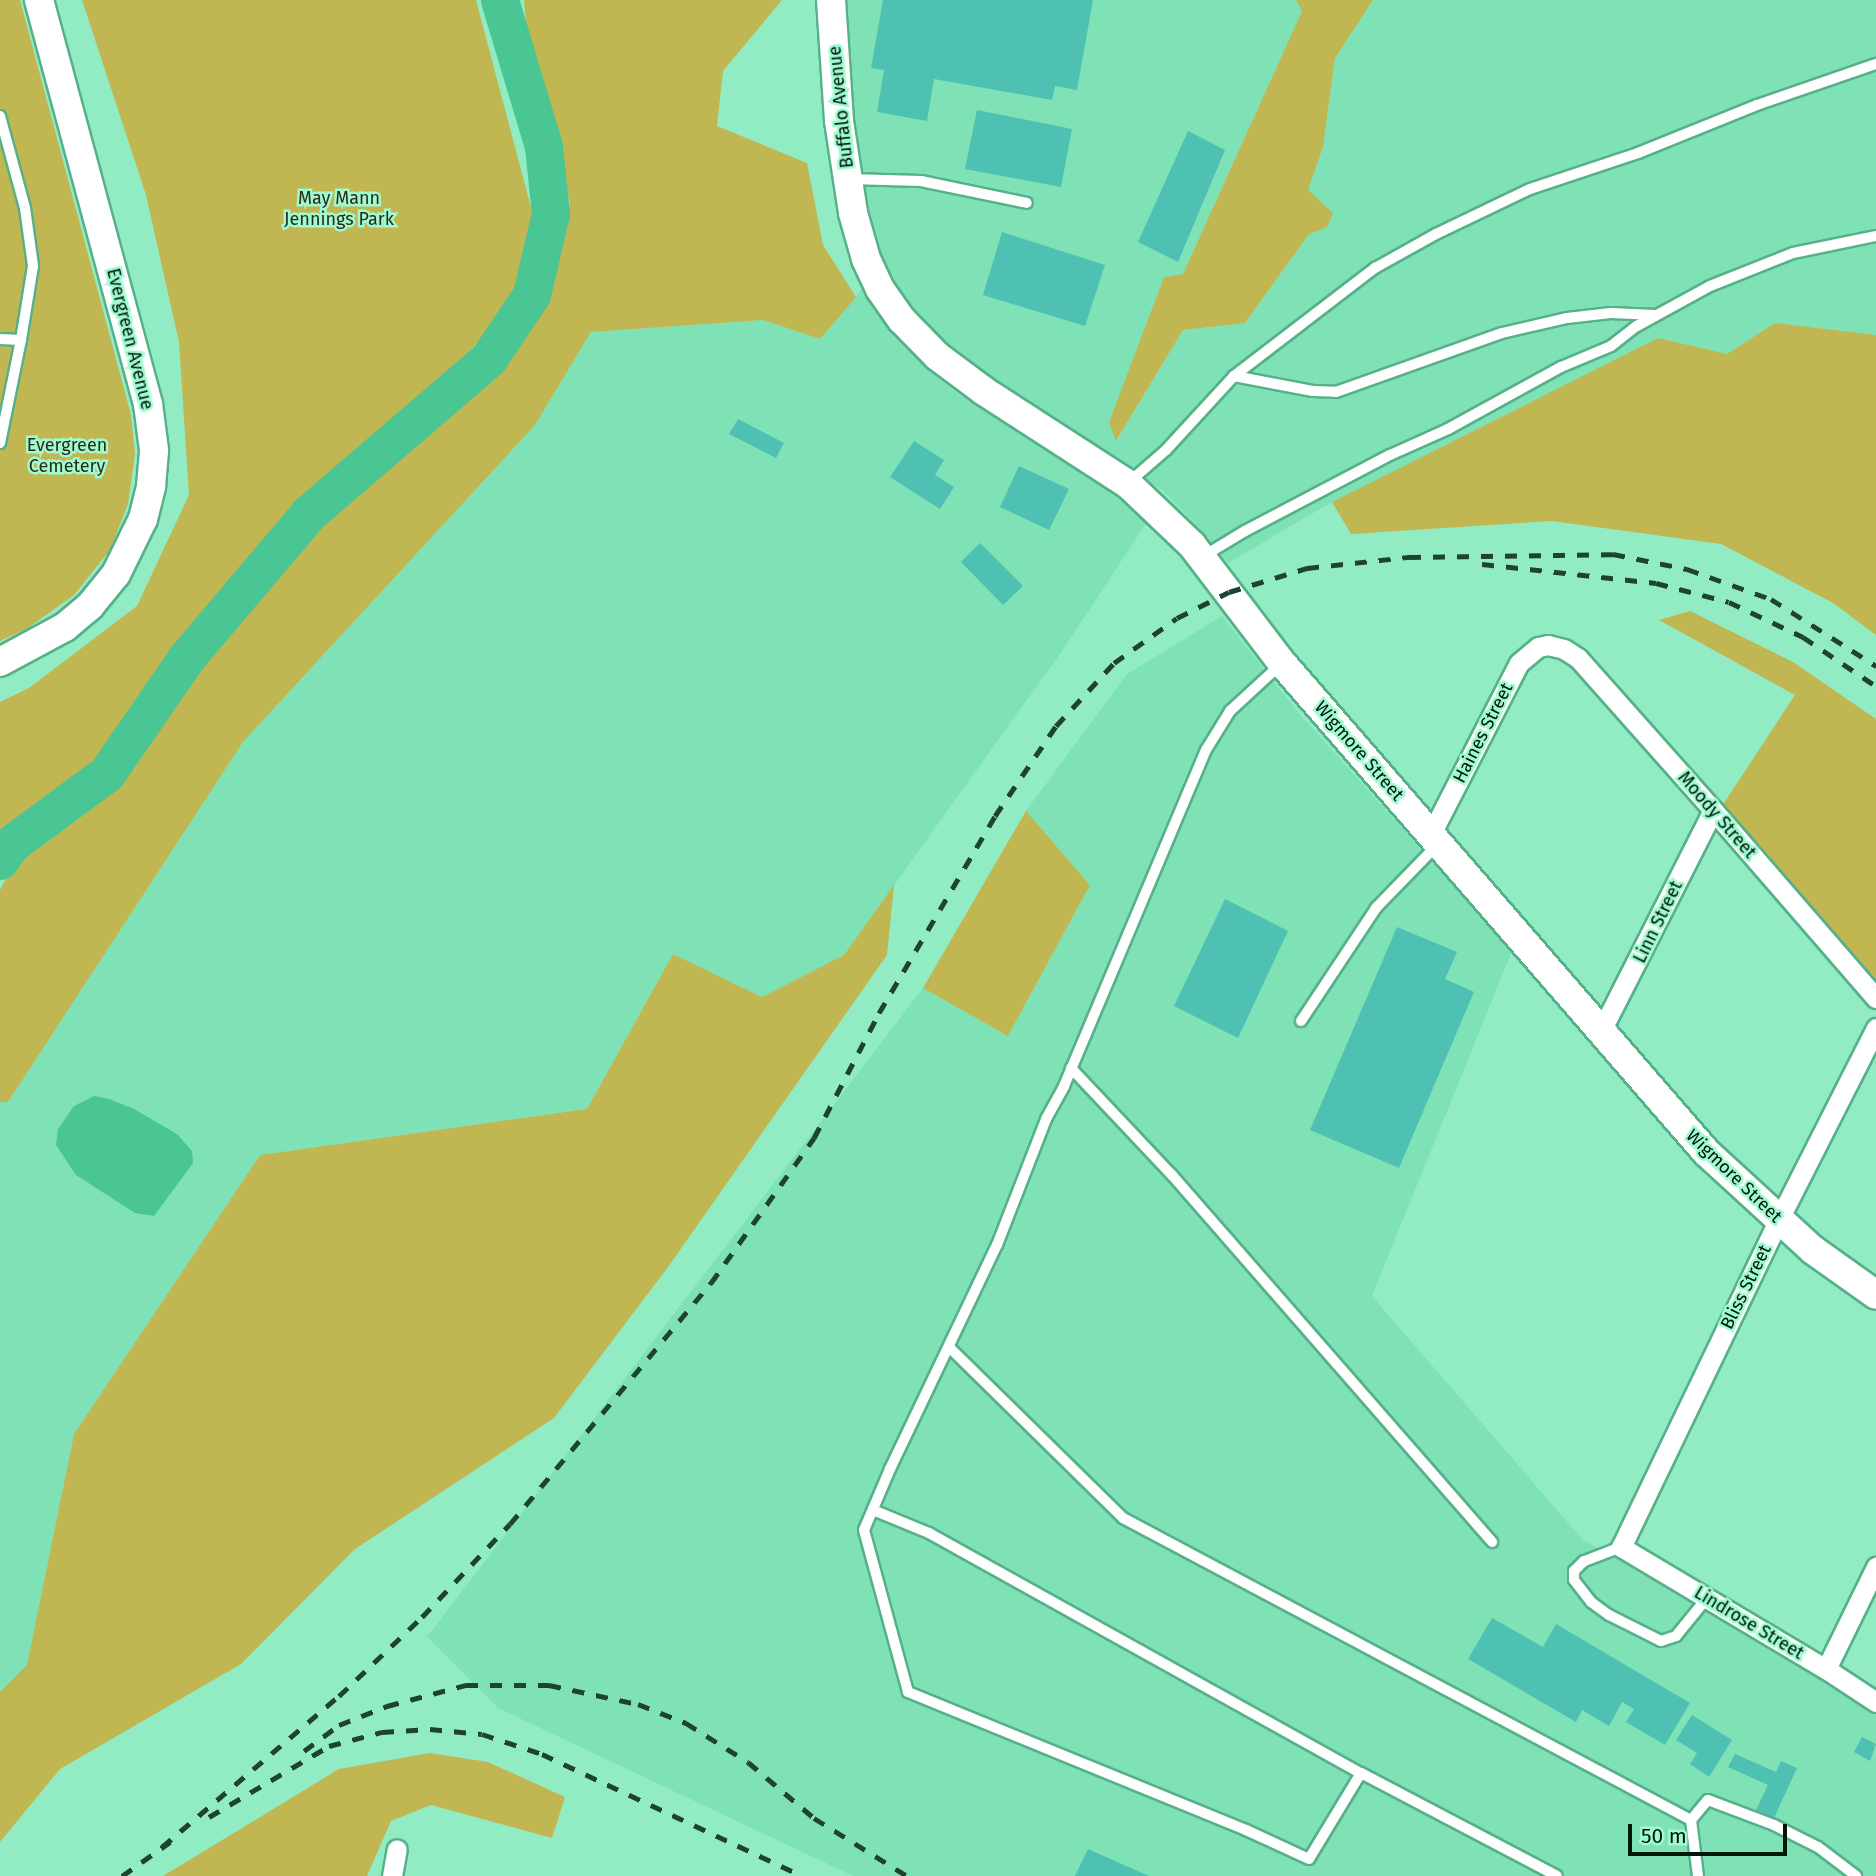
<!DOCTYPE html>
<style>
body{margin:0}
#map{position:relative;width:1876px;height:1876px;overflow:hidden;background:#92ecc3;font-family:"Fira Sans",sans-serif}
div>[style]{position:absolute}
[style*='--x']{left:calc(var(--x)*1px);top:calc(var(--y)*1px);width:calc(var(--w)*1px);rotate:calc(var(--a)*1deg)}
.built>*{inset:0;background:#7ee2b6}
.green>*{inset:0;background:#c0b652}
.water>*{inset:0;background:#49c694}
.river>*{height:38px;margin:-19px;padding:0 19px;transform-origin:19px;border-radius:19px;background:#49c694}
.building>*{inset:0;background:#4fc1b2}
.roads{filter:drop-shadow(2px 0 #56b089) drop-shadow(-2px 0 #56b089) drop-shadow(0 2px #56b089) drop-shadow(0 -2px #56b089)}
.lane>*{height:10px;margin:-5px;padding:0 5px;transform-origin:5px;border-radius:5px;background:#fff}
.street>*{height:19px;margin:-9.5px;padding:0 9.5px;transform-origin:9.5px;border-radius:9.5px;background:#fff}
.secondary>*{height:28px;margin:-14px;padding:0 14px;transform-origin:14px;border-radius:14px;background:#fff}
.rail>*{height:5px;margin-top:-2.5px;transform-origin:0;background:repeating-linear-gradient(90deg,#1f4332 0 12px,transparent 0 24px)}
span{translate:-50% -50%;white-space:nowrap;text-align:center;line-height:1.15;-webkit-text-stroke:5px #9ffad0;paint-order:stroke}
.street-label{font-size:18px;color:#00160b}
.park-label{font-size:18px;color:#2c2a17}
.scale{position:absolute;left:1628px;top:1824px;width:159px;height:32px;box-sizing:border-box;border:4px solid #00160b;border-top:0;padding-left:9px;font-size:21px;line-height:24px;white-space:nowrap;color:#00160b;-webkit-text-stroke:5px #9ffad0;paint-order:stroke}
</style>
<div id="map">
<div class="built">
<div style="clip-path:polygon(843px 0,1296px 0,1302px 11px,1183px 274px,1164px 277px,1109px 422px,1117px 440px,1183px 330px,1245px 323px,1309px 234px,1333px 213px,1308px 191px,1323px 147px,1335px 58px,1373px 0,1876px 0,1876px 335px,1775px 323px,1727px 354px,1658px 338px,1332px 502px,1228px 563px,1204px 533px,1162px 490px,973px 373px,907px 310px,885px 271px,866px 220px,850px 127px)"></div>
<div style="clip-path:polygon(863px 288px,883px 320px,932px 374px,961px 396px,1076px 461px,1147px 522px,1062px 651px,844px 955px,762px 997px,673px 954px,587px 1109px,260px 1155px,74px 1434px,27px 1666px,0 1692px,0 1102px,8px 1102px,243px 742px,535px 425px,591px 332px,763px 320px,820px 339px)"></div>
<div style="clip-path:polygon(1222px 616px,1298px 712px,1512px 951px,1372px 1296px,1582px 1539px,1785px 1656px,1876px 1715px,1876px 1876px,853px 1876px,498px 1708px,427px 1637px,923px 988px,1008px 1036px,1090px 885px,1026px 811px,1127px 674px)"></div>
</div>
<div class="green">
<div style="clip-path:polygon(0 0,20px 0,131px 415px,135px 454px,128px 504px,110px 550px,74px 595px,28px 628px,0 641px)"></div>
<div style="clip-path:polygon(82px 0,476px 0,533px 215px,516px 298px,434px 392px,292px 510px,211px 608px,108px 750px,0 833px,0 702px,29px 688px,137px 606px,189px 495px,179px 342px,146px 195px)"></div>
<div style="clip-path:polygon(524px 0,782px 0,723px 71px,717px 126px,807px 163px,823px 245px,856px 297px,820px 339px,763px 320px,591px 332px,535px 425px,243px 742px,8px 1102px,0 1102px,0 890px,20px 850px,133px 769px,208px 658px,319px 525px,497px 370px,549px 296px,570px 203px,526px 23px)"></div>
<div style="clip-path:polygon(1296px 0,1373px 0,1335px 58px,1323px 147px,1308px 190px,1333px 213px,1327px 227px,1309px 234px,1245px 323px,1183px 330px,1116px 441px,1109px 422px,1164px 277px,1183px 274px,1302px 11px)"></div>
<div style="clip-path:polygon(1775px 323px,1876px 335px,1876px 635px,1833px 603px,1721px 544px,1552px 521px,1351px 534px,1332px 502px,1658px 338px,1727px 354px)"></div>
<div style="clip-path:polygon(1690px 611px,1793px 662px,1876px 719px,1876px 985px,1722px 806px,1795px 695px,1659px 620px)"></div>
<div style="clip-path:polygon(1026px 811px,1090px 885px,1008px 1036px,923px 988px)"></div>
<div style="clip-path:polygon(894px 885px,887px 955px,668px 1267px,554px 1418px,355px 1549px,241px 1664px,60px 1769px,0 1842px,0 1692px,27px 1665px,74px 1434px,260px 1155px,587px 1109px,673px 954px,762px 997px,844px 955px)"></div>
<div style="clip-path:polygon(430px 1753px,488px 1762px,565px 1797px,552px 1838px,431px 1805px,391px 1821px,367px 1876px,163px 1876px,339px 1769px)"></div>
</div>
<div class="water">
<div style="clip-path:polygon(94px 1096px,109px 1099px,134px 1109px,177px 1134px,192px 1151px,193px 1163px,154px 1216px,135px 1213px,76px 1175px,56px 1145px,58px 1129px,74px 1106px)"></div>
</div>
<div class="river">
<div style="--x:0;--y:861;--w:19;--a:-55"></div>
<div style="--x:11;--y:845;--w:119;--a:-36.5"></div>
<div style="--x:107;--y:774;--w:141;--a:-55.4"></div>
<div style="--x:187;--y:658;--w:189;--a:-49.7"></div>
<div style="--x:309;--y:514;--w:238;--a:-40.7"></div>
<div style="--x:489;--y:359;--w:77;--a:-56.1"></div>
<div style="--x:532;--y:295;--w:83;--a:-76.8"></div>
<div style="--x:551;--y:214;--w:67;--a:-96"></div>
<div style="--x:544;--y:147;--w:153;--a:-106.7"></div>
</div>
<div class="building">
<div style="clip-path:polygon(883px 0,1093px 0,1077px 90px,1055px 86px,1052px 100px,934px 79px,927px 121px,877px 112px,884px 70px,871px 68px)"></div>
<div style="clip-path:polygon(977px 110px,1072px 129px,1061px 187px,965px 169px)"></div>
<div style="clip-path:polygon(1188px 131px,1225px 150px,1178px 262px,1138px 242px)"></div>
<div style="clip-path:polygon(1002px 232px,1105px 265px,1085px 326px,983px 295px)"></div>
<div style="clip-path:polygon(738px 419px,784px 443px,776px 458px,729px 434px)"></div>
<div style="clip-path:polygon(914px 441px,944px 460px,935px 475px,954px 487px,940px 509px,890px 477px)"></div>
<div style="clip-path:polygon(1019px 466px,1069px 489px,1049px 530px,1000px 507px)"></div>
<div style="clip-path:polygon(980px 543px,1023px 586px,1003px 605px,961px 562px)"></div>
<div style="clip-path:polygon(1225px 899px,1288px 931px,1238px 1038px,1174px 1006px)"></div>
<div style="clip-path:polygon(1397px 927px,1457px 952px,1445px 979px,1474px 992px,1399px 1168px,1310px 1130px)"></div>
<div style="clip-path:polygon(1492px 1618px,1543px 1647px,1556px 1624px,1690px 1703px,1665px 1745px,1626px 1722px,1634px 1709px,1622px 1702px,1609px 1726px,1582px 1710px,1576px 1722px,1468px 1659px)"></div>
<div style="clip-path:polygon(1692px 1715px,1732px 1740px,1709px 1777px,1690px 1764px,1697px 1753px,1676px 1740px)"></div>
<div style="clip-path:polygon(1862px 1737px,1876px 1744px,1870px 1761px,1854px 1752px)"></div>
<div style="clip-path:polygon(1735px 1754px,1776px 1772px,1781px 1761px,1797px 1768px,1774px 1818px,1756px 1810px,1768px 1785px,1728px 1767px)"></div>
<div style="clip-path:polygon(1088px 1849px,1149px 1876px,1075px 1876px)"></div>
</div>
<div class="roads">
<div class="lane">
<div style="--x:0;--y:116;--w:95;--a:74.8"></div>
<div style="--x:25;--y:208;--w:59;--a:82.1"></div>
<div style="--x:33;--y:266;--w:75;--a:99.2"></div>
<div style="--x:21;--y:340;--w:21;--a:-177"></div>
<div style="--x:849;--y:179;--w:72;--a:1.6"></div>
<div style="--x:921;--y:181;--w:108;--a:11.7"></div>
<div style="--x:1234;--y:376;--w:178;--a:-37.5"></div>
<div style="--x:1375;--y:268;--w:70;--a:-29.1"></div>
<div style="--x:1436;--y:234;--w:104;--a:-25.6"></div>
<div style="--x:1530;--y:189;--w:114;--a:-18.4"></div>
<div style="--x:1638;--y:153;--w:128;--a:-22"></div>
<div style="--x:1757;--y:105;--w:126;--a:-19"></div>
<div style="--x:0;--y:443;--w:105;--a:-78.5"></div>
<div style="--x:1128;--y:483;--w:50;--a:-41"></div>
<div style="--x:1166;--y:450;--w:100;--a:-47.4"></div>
<div style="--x:1234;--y:376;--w:80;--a:10.8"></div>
<div style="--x:1313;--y:391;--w:23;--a:2"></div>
<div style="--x:1336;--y:392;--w:176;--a:-19.6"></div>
<div style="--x:1502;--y:333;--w:67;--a:-13"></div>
<div style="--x:1567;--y:318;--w:44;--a:-6.5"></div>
<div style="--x:1611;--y:313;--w:45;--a:2.5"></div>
<div style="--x:1202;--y:557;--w:50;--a:-31.2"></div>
<div style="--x:1245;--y:531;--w:164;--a:-27.7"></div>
<div style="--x:1390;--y:455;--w:64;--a:-24.1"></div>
<div style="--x:1448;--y:429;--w:129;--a:-28.8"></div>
<div style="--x:1561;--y:367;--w:54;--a:-22.8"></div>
<div style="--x:1611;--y:346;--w:33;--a:-38"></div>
<div style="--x:1637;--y:326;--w:83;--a:-28.7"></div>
<div style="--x:1710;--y:286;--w:89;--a:-21.7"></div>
<div style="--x:1793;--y:253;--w:85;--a:-11.6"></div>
<div style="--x:1301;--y:1021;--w:136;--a:-56.4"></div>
<div style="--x:1376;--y:908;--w:86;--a:-45.9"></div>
<div style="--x:1071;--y:1068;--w:147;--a:46.7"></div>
<div style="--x:1172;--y:1175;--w:487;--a:48.9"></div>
<div style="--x:949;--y:1347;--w:244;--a:44.5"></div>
<div style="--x:1123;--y:1518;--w:643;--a:28"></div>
<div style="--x:1691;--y:1820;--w:56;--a:82.9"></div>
<div style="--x:873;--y:1510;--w:61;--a:22.3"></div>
<div style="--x:929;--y:1533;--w:494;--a:29.1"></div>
<div style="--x:1361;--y:1773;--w:100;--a:121.2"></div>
<div style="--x:1309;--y:1859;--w:69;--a:-155.3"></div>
<div style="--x:1246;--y:1830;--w:365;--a:-157.8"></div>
<div style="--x:908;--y:1692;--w:168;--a:-105.2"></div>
<div style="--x:864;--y:1530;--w:66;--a:-66.9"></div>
<div style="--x:890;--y:1469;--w:248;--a:-64.5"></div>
<div style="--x:997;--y:1245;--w:135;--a:-68.7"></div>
<div style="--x:1046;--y:1119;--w:38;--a:-61"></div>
<div style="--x:1064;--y:1086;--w:365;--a:-67.1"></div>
<div style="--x:1206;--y:750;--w:46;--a:-58.4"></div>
<div style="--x:1230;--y:711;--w:67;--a:-42.6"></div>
<div style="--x:1621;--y:1547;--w:40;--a:159"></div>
<div style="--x:1584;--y:1561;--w:14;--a:135"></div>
<div style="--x:1574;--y:1571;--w:9;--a:90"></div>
<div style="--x:1574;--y:1580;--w:28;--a:52"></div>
<div style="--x:1591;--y:1602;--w:22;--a:36"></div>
<div style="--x:1609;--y:1615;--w:58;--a:26.6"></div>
<div style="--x:1661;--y:1641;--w:16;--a:-18"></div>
<div style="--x:1676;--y:1636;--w:49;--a:-50.8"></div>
<div style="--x:1361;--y:1773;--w:221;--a:27.7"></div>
<div style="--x:1691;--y:1820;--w:26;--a:-50"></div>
<div style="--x:1708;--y:1800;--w:71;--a:20.7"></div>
<div style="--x:1774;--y:1825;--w:49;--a:26.6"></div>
<div style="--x:1818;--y:1847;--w:48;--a:37.3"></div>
</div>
<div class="street">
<div style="--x:1431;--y:834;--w:192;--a:-62.8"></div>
<div style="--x:1519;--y:663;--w:25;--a:-40"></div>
<div style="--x:1538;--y:647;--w:10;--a:-11"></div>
<div style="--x:1548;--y:645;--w:16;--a:14"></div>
<div style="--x:1564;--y:649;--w:17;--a:33"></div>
<div style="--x:1578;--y:658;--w:203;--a:48.4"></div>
<div style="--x:1713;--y:810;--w:249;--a:49.1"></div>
<div style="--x:1876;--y:1028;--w:214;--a:116.9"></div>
<div style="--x:1779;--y:1219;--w:364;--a:115.7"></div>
<div style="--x:1621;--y:1547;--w:239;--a:30.8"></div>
<div style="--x:1826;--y:1669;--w:60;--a:33.4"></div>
<div style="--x:1600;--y:1033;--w:250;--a:-63.1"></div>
<div style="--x:1826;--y:1669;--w:114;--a:-63.9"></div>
<div style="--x:392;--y:1876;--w:27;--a:-80"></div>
</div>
<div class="secondary">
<div style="--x:831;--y:0;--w:121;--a:86.2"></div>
<div style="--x:839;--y:121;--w:93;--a:81.3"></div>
<div style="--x:853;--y:213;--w:48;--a:74.2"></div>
<div style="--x:866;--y:259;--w:33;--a:65"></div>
<div style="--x:880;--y:289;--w:38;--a:55"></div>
<div style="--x:902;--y:320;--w:50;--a:45.8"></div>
<div style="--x:937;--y:356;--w:59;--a:36.7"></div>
<div style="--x:984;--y:391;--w:171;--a:32.9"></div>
<div style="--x:1128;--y:484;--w:88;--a:43.6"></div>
<div style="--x:1192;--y:545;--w:148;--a:52.7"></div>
<div style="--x:1282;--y:663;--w:647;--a:49.07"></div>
<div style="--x:1706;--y:1152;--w:145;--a:42.5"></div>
<div style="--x:1813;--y:1250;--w:77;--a:35.5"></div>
<div style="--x:0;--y:662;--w:74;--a:-28.3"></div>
<div style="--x:65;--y:627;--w:33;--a:-40"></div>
<div style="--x:90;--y:606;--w:41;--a:-50.9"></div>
<div style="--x:116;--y:574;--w:61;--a:-63.9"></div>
<div style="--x:143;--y:519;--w:34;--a:-76"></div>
<div style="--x:151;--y:486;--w:36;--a:-85"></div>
<div style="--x:154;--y:450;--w:46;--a:-97.4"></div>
<div style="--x:148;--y:404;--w:418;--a:-105.1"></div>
</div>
</div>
<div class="rail">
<div style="--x:1482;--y:564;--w:175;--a:6.2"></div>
<div style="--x:1656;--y:583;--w:75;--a:14.6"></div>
<div style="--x:1729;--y:602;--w:82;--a:25.3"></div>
<div style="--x:1803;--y:637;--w:88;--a:33.9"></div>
<div style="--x:304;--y:1751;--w:44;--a:-36.6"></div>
<div style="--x:339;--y:1725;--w:52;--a:-21.6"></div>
<div style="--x:387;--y:1706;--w:82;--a:-14.9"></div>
<div style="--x:466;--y:1685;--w:83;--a:0"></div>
<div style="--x:549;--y:1685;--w:91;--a:12.1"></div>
<div style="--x:638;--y:1704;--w:52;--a:21.6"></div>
<div style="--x:686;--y:1723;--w:73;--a:32.2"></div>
<div style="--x:748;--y:1762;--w:87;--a:40.3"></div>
<div style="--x:814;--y:1818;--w:110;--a:31.9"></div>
<div style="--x:209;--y:1817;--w:139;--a:-30.6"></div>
<div style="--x:329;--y:1746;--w:55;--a:-14.8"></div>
<div style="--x:382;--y:1732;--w:48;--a:-3.6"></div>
<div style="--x:430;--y:1729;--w:52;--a:5.5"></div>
<div style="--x:482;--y:1734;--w:63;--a:18.4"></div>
<div style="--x:542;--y:1754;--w:287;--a:25.1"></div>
<div style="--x:162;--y:1847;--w:233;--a:-40.5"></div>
<div style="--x:339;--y:1696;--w:115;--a:-43.6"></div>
<div style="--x:422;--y:1617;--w:128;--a:-46.6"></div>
<div style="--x:510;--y:1524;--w:314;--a:-50.2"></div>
<div style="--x:711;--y:1283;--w:178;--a:-54.6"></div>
<div style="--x:814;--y:1138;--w:141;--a:-62.5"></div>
<div style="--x:879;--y:1013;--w:229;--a:-59.5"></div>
<div style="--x:995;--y:816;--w:109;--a:-55.9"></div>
<div style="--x:1056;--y:726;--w:86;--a:-47.4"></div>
<div style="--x:1114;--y:663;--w:77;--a:-35.5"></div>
<div style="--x:1177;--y:618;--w:58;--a:-26.6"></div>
<div style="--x:1229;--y:592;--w:82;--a:-17.1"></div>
<div style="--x:1307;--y:568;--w:103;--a:-6.2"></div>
<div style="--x:1409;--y:557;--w:204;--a:-0.8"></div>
<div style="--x:1613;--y:554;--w:76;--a:11.5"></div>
<div style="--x:1687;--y:569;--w:89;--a:19.7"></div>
<div style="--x:1771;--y:599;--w:125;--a:32.5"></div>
<div style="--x:122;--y:1876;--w:59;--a:-35.3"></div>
</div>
<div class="street-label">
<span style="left:841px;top:107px;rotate:-96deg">Buffalo Avenue</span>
<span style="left:130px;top:339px;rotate:76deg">Evergreen Avenue</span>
<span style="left:1483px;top:733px;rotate:-63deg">Haines Street</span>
<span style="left:1359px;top:751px;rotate:49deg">Wigmore Street</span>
<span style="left:1717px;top:815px;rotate:49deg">Moody Street</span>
<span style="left:1658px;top:922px;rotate:-64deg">Linn Street</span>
<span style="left:1734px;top:1176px;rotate:44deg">Wigmore Street</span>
<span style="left:1746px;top:1287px;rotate:-64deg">Bliss Street</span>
<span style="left:1749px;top:1623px;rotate:31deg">Lindrose Street</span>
</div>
<div class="park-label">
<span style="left:339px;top:209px">May Mann<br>Jennings Park</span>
<span style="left:67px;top:456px">Evergreen<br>Cemetery</span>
</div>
<div class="scale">50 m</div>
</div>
